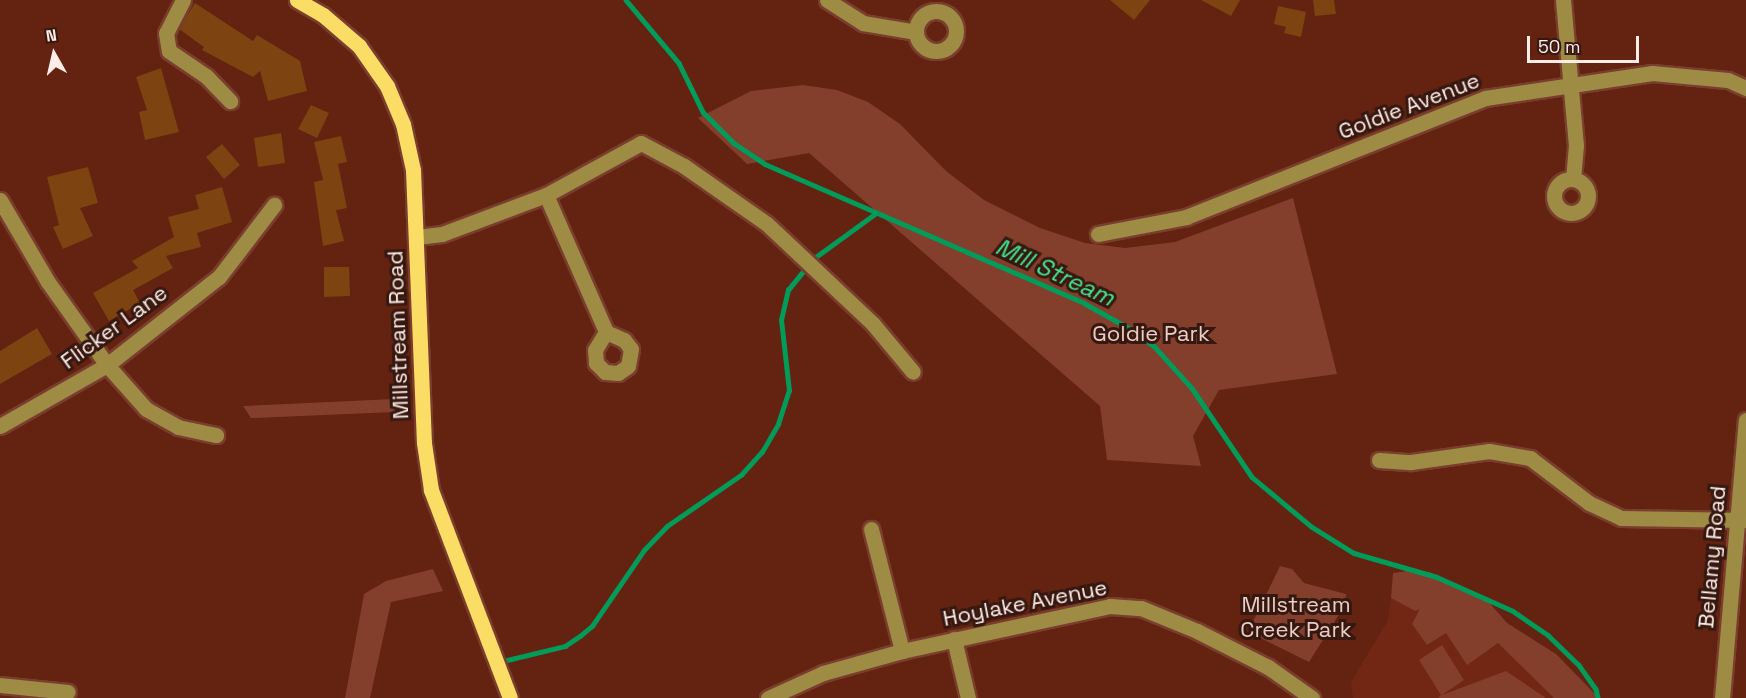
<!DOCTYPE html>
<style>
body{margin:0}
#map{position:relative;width:1746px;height:698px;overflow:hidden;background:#642210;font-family:"Space Grotesk",sans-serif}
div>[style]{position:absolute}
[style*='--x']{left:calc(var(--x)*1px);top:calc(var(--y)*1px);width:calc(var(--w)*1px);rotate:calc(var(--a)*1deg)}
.built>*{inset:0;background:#722714}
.green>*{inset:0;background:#843e2c}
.stream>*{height:4.5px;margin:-2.25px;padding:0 2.25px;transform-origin:2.25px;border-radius:2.25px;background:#029b5a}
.building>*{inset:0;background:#7d4311}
.roads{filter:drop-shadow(2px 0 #7a3e2e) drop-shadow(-2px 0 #7a3e2e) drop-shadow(0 2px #7a3e2e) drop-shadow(0 -2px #7a3e2e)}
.minor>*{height:15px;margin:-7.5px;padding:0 7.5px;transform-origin:7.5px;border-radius:7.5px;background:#9e8c45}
.minor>.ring{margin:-7.5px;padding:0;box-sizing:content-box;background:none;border:15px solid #9e8c45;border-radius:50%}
.major>*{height:15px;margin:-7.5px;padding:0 7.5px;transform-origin:7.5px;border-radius:7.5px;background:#fbdd65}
span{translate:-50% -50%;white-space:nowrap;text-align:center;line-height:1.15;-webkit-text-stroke:6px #351810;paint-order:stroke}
.street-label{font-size:22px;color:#ffede8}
.park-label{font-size:22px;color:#ebcdc5}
.water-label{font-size:24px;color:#45e691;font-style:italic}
.north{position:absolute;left:24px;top:24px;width:60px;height:60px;-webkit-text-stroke:4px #351810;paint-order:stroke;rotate:352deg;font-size:16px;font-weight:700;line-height:24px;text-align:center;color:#ffede8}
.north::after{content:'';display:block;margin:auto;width:21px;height:27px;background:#ffede8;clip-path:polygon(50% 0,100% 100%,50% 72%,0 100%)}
.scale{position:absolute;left:1527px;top:36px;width:112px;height:27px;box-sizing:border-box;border:3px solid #ffede8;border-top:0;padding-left:8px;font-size:18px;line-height:21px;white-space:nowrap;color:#ffede8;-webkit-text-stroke:4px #351810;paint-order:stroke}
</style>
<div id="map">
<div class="built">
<div style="clip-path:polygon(1391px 598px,1415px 611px,1432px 602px,1505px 648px,1554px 698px,1353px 698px,1351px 682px,1388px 620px)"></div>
</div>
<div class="green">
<div style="clip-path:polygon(803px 85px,837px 90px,868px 102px,900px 124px,946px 171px,984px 200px,1040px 228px,1085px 243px,1125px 248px,1175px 242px,1293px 198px,1337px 374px,1219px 390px,1193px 436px,1201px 466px,1107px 460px,1100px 406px,809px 153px,747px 164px,698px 118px,751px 91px)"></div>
<div style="clip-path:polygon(394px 399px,395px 412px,251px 418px,243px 406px)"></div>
<div style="clip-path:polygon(1280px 566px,1292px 569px,1304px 583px,1346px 594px,1345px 605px,1309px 662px,1248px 632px)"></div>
<div style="clip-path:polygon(433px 569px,443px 591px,391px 602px,370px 698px,345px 698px,364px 594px,386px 581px)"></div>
<div style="clip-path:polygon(1407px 571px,1429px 572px,1486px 599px,1507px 623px,1556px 654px,1599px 698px,1554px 698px,1498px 643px,1467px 665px,1446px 633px,1427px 645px,1412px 624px,1420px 609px,1415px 611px,1391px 598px,1393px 573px)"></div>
<div style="clip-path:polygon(1442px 645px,1464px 680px,1442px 695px,1506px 671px,1546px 698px,1438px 698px,1441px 695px,1419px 660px)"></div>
</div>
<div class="stream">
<div style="--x:626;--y:0;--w:82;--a:49.9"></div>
<div style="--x:679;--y:63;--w:55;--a:63.9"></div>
<div style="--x:703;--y:112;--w:44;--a:45"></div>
<div style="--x:734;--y:143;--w:37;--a:34"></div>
<div style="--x:765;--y:164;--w:348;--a:23.5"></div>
<div style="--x:1084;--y:303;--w:51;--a:29.1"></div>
<div style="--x:1129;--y:328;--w:31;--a:36"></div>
<div style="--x:1154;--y:346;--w:57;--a:47.9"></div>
<div style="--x:1192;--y:388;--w:107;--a:56"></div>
<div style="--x:1252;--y:477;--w:78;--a:39.8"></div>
<div style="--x:1312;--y:527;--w:49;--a:31.8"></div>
<div style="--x:1354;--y:553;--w:86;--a:16.1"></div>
<div style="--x:1437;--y:577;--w:83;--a:24.1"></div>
<div style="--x:1513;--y:611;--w:42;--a:34.4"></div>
<div style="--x:1548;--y:635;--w:43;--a:44.1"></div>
<div style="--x:1579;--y:665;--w:29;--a:55"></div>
<div style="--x:1596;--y:689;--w:9;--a:77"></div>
<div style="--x:499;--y:662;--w:68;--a:-13.6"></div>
<div style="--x:565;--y:646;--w:18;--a:-34"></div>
<div style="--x:580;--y:636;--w:16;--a:-40"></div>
<div style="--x:592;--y:626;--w:92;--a:-55.6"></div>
<div style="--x:644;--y:550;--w:33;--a:-46"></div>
<div style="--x:667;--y:526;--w:90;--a:-34.6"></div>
<div style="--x:741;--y:475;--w:31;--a:-48"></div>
<div style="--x:762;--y:452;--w:32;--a:-60"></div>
<div style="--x:778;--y:424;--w:35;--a:-72"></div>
<div style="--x:789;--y:391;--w:71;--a:-96.4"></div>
<div style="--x:781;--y:320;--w:31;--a:-77"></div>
<div style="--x:788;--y:290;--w:40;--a:-51"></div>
<div style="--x:813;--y:259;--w:78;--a:-36.1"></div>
</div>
<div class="building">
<div style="clip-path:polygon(1110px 0,1150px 0,1134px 20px)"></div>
<div style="clip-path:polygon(1201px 0,1240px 0,1231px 16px)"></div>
<div style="clip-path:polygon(1313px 0,1334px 0,1336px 14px,1315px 16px)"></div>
<div style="clip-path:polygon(195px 3px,253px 41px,257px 35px,300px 61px,307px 91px,268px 101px,260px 71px,253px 77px,202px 50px,204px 47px,179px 29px)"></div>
<div style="clip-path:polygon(1278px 6px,1306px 12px,1301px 37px,1284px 33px,1286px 27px,1274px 24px)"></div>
<div style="clip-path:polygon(161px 68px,179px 132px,145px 140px,139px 112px,147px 110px,136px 77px)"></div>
<div style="clip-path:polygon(311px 105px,329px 113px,317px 138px,298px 129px)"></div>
<div style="clip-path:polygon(281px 133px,285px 163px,258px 167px,254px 138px)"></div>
<div style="clip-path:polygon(341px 136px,347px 162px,338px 164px,347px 208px,336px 210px,344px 241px,323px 246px,314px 182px,323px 180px,314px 142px)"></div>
<div style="clip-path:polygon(222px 144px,240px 165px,224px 179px,206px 157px)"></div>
<div style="clip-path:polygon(88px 167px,98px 203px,80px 208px,93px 236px,63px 249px,53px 227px,59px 225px,47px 177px)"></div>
<div style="clip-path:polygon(222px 187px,232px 222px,197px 233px,201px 247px,166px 256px,173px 268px,133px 290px,140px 303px,109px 321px,93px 293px,138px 268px,132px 261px,174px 237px,168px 217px,199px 209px,195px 195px)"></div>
<div style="clip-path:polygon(324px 267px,349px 267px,350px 296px,324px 297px)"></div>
<div style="clip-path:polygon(37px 328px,52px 354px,0 384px,0 351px)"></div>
</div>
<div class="roads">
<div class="minor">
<div style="--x:183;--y:0;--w:37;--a:117"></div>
<div style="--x:166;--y:33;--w:18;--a:81"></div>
<div style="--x:169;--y:51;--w:45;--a:34"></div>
<div style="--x:206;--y:76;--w:35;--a:46"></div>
<div style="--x:827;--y:0;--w:43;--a:32.6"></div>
<div style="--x:863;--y:23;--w:54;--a:9.6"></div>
<div style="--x:1563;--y:0;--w:146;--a:84.9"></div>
<div style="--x:1576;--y:145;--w:33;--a:95"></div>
<div class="ring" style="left:916px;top:11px;width:25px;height:25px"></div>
<div class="ring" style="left:1554px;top:179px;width:19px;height:19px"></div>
<div style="--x:546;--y:195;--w:150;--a:66.3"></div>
<div style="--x:0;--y:200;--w:95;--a:59.7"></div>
<div style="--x:48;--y:282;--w:102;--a:54.6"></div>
<div style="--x:107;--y:365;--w:59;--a:48.4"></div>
<div style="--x:146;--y:409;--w:37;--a:29"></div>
<div style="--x:178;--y:427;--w:39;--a:12"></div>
<div style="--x:1098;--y:234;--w:90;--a:-10.9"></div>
<div style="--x:1186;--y:217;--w:322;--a:-21.7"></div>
<div style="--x:1485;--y:98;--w:169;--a:-8.5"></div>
<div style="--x:1652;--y:73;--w:76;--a:5.3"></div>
<div style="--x:1728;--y:80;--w:20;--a:24"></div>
<div style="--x:417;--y:237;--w:25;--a:-7"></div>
<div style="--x:442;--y:234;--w:111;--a:-20.6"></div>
<div style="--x:546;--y:195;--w:108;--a:-28.7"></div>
<div style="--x:641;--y:143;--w:49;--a:28.1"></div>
<div style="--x:684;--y:166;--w:101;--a:34.9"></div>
<div style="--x:767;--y:224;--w:146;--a:43.3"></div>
<div style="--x:873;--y:324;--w:62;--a:50.2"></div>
<div style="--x:606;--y:332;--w:20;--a:24"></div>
<div style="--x:624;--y:340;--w:11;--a:52"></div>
<div style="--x:631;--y:349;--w:17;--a:100"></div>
<div style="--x:628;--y:366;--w:12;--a:145"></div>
<div style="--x:618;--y:373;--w:13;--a:-176"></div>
<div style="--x:605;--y:372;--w:13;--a:-135"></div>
<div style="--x:596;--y:363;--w:13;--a:-94"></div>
<div style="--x:595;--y:350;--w:21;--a:-59"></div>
<div style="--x:0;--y:426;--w:123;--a:-29.7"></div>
<div style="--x:107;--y:365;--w:142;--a:-38.2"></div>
<div style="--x:219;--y:277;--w:91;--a:-52.6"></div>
<div style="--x:1379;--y:460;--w:32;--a:4"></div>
<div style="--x:1411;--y:462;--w:79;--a:-8"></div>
<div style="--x:1489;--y:451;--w:42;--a:9.7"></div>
<div style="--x:1530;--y:458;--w:74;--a:37.3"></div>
<div style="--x:1589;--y:503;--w:35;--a:25"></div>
<div style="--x:1621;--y:518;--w:125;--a:0.9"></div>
<div style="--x:871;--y:529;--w:126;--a:75.7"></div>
<div style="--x:954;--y:639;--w:61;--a:76.7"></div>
<div style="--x:0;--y:685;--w:68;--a:5.9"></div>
<div style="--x:768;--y:698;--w:60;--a:-24.4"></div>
<div style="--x:823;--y:673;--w:82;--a:-15.6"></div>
<div style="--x:902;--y:651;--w:213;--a:-12.2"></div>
<div style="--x:1110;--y:606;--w:31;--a:4"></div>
<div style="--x:1141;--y:608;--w:61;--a:22.3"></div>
<div style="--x:1197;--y:631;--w:80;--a:26.9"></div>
<div style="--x:1268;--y:667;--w:54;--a:35.2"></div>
<div style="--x:1722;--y:698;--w:279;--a:-85.1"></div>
</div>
<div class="major">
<div style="--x:297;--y:0;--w:30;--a:30"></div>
<div style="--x:323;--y:15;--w:48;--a:40.7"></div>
<div style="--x:359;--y:46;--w:49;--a:55"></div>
<div style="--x:387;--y:86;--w:41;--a:67.2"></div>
<div style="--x:403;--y:124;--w:47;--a:77.7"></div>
<div style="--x:413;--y:170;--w:273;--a:87.7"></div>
<div style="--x:424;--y:443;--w:48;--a:81.5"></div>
<div style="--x:431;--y:490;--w:222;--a:69.2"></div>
</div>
</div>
<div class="street-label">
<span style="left:1409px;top:106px;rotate:-21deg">Goldie Avenue</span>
<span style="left:114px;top:327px;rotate:-36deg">Flicker Lane</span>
<span style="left:398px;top:335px;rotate:-92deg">Millstream Road</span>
<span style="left:1712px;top:557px;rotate:-85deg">Bellamy Road</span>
<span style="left:1025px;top:603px;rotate:-11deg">Hoylake Avenue</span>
</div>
<div class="park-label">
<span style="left:1151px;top:334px">Goldie Park</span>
<span style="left:1296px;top:617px">Millstream<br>Creek Park</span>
</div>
<div class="water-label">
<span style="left:1055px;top:272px;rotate:25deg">Mill Stream</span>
</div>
<div class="north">N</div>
<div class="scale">50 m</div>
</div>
